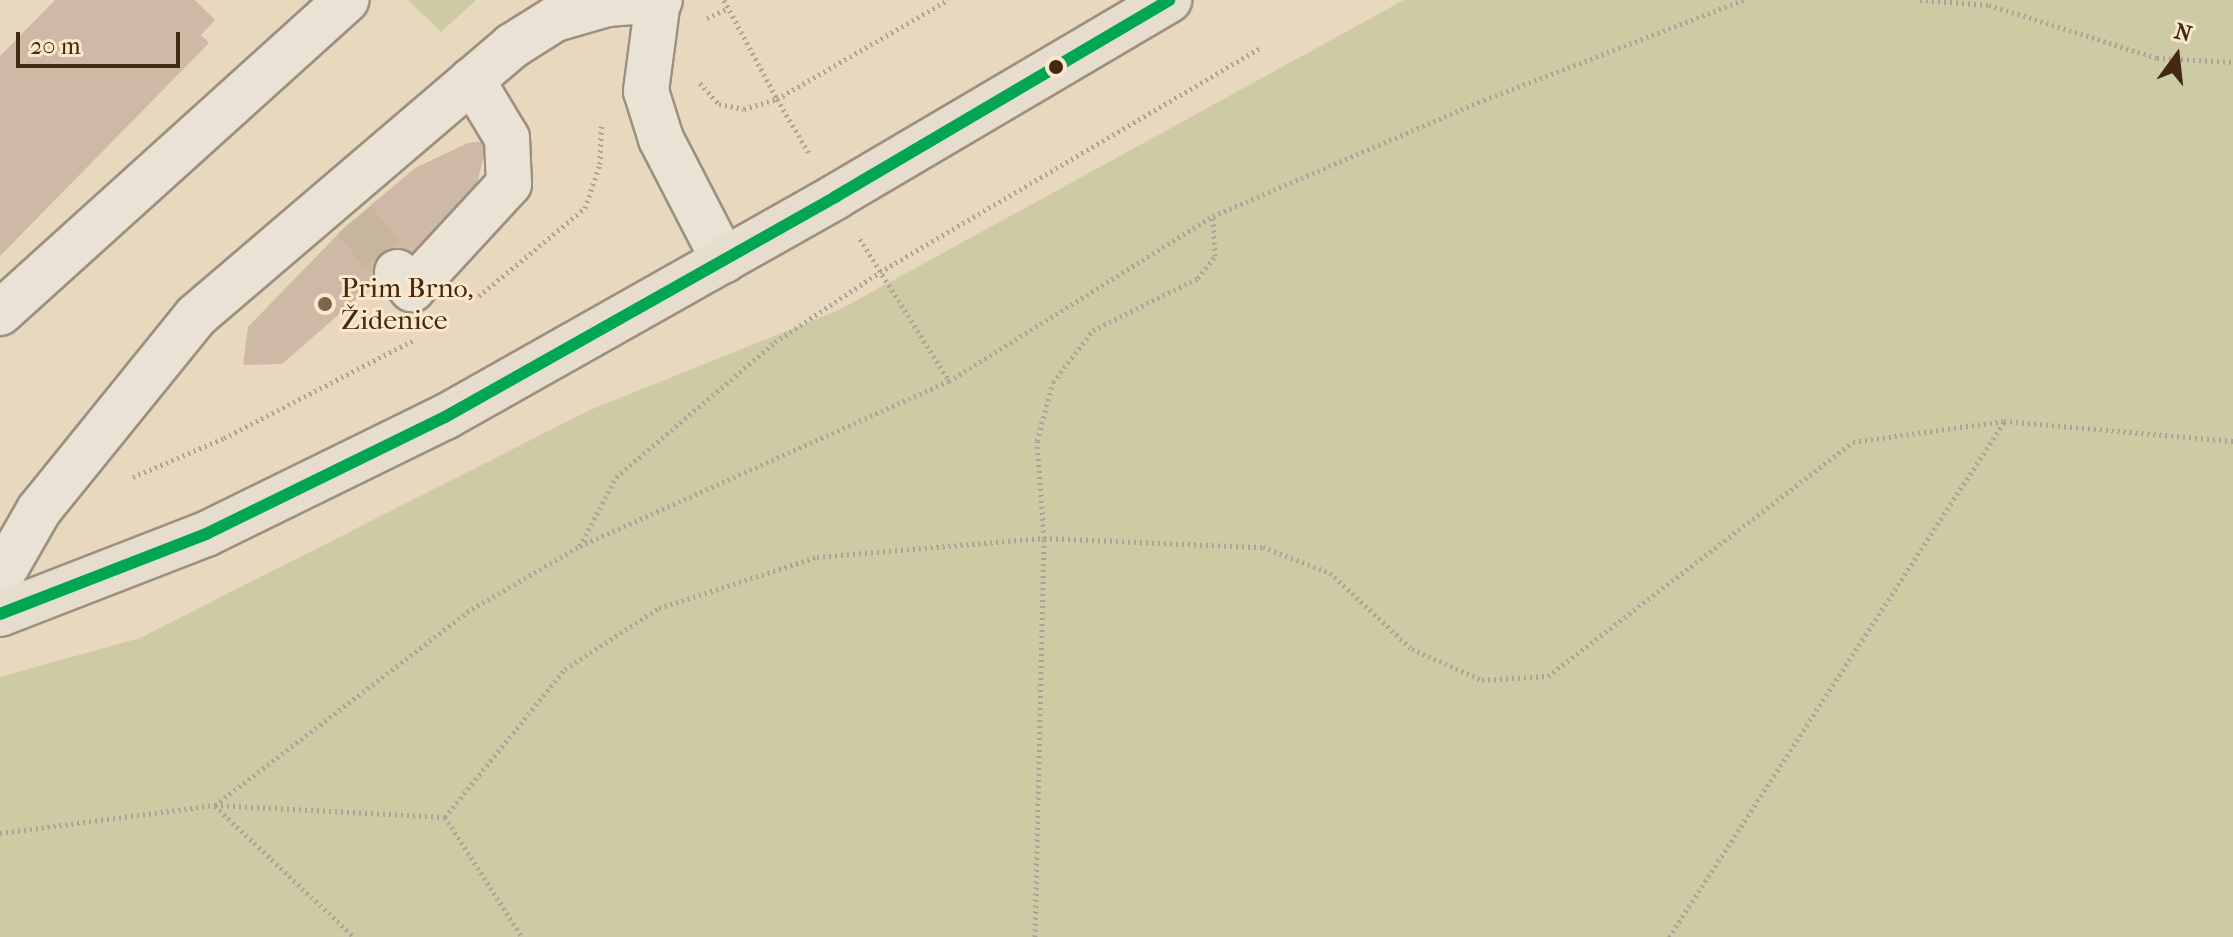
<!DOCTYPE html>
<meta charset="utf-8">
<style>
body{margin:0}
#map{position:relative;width:2233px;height:937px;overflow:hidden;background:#e8d8be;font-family:"IM FELL French Canon",serif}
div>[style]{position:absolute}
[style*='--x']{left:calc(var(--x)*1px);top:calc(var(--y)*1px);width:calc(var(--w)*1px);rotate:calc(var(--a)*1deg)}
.green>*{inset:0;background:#cecba4}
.building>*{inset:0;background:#ceb9a6}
.minor-tunnel>*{height:44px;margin-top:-22px;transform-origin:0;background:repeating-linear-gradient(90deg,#c7b59c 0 44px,transparent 0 66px)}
.path>*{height:5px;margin-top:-2.5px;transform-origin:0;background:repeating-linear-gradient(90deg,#aca297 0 2px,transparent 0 6px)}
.roads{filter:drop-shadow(2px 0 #9c907f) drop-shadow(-2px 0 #9c907f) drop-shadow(0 2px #9c907f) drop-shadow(0 -2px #9c907f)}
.minor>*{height:44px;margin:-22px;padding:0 22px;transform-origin:22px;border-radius:22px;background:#ebe2d6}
.major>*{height:44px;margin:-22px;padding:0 22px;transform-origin:22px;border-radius:22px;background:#e7ddcf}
.bus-1>*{height:12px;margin:-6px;padding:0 6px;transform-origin:6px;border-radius:6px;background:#00a651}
.dots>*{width:22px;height:22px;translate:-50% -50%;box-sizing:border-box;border:4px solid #fbe8ca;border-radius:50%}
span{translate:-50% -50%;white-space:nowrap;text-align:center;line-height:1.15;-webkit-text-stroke:6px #fbe8ca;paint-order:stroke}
.poi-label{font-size:28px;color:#432812}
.left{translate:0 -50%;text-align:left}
.north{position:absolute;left:2137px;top:16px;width:80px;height:80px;-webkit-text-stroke:6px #fbe8ca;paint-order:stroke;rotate:15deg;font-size:22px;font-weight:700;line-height:32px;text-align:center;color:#432812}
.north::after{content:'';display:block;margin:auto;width:28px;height:36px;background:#432812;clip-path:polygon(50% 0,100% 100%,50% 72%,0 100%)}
.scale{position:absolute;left:16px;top:32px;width:164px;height:36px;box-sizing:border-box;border:4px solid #432812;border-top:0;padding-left:10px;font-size:24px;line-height:28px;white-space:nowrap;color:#432812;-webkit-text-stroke:6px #fbe8ca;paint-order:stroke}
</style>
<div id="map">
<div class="green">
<div style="clip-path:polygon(408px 0,476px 0,441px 32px)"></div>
<div style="clip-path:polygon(1404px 0,2233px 0,2233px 937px,0 937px,0 677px,140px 638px,590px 410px,839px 310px)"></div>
</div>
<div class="building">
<div style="clip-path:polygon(55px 0,195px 0,215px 20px,201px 35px,209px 43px,0 256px,0 56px)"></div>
<div style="clip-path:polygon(488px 141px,472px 202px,382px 285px,360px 296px,282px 364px,243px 365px,248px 327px,344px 228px,415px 168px,468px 143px)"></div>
</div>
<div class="minor-tunnel">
<div style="--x:354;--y:220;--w:67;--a:50.4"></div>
</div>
<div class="path">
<div style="--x:724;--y:0;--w:112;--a:61.8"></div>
<div style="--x:777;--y:99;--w:198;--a:-30.1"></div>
<div style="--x:1920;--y:0;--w:69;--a:4.1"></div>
<div style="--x:1989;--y:5;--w:176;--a:17.5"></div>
<div style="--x:2157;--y:58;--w:76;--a:3"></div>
<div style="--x:707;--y:18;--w:23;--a:-25"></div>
<div style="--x:700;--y:83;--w:28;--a:48"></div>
<div style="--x:719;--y:104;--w:25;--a:11"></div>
<div style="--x:744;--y:109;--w:34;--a:-17"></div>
<div style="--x:777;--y:99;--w:65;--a:59.5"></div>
<div style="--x:860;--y:239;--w:168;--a:57.9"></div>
<div style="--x:479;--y:296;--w:138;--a:-39.7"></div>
<div style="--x:585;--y:208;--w:46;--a:-71.2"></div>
<div style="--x:600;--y:164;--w:38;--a:-88"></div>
<div style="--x:133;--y:477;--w:99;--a:-23.2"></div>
<div style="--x:224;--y:438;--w:212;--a:-27.3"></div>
<div style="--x:580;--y:546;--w:78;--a:-62.4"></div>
<div style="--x:616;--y:477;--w:209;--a:-40.3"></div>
<div style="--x:775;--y:342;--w:126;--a:-33.7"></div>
<div style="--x:880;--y:272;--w:442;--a:-30.5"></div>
<div style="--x:215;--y:805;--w:317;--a:-37.4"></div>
<div style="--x:467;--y:612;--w:131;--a:-30.3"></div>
<div style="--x:580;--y:546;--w:404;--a:-24.1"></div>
<div style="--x:949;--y:381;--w:311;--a:-32"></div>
<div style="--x:1213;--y:216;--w:295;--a:-23.2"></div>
<div style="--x:1484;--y:100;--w:278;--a:-21.1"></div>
<div style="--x:215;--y:806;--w:191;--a:43.3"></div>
<div style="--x:445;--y:817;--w:191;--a:-51"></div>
<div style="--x:565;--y:669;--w:112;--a:-33"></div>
<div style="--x:659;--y:608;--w:166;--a:-17.9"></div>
<div style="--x:817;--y:557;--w:228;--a:-4.8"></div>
<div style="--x:1044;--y:538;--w:219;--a:2.4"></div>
<div style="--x:1263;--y:547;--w:72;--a:21.2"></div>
<div style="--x:1330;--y:573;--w:112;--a:42.8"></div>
<div style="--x:1412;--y:649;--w:77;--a:23.9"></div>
<div style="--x:1482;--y:680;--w:66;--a:-3.5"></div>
<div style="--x:1548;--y:676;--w:384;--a:-37.5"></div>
<div style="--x:1853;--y:442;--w:152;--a:-7.9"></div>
<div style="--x:2004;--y:421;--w:230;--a:5"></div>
<div style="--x:0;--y:833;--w:217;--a:-7.4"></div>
<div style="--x:215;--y:805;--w:230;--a:3"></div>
<div style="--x:445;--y:817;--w:143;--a:57.3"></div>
<div style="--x:1035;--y:937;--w:399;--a:-88.7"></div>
<div style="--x:1044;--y:538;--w:97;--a:-94.1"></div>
<div style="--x:1037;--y:441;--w:61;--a:-74.8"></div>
<div style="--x:1053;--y:382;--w:66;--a:-52.4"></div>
<div style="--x:1093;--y:330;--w:117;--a:-26.3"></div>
<div style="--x:1198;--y:278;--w:28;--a:-52"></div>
<div style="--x:1215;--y:256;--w:40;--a:-92.9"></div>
<div style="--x:1669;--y:937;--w:614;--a:-56.96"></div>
</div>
<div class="roads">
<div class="minor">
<div style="--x:658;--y:0;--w:92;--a:97.5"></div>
<div style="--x:646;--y:91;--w:50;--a:72.6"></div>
<div style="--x:661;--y:139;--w:137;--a:62.7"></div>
<div style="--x:397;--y:272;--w:23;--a:49"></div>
<div style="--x:412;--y:289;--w:143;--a:-47.3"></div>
<div style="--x:509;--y:184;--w:46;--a:-92.5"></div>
<div style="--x:507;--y:138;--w:68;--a:-121.1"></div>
<div style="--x:0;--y:313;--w:467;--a:-42.1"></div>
<div style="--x:0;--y:578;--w:78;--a:-60.2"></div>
<div style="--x:39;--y:510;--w:250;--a:-51"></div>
<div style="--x:196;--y:316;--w:416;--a:-40.5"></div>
<div style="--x:512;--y:46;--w:51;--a:-32.1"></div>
<div style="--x:555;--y:19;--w:54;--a:-16.1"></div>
<div style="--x:607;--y:4;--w:53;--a:-4.3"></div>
</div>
<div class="major">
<div style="--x:0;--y:614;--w:221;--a:-21.2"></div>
<div style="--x:206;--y:534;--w:266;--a:-26.1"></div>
<div style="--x:445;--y:417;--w:448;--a:-29.4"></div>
<div style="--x:835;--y:197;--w:388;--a:-30.5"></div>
</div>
</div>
<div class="bus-1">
<div style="--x:0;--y:614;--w:221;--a:-21.2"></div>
<div style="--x:206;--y:534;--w:266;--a:-26.1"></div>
<div style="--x:445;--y:417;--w:448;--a:-29.4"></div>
<div style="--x:835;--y:197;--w:388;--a:-30.5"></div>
</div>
<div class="dots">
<div style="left:1056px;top:67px;background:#432812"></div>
<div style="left:325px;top:304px;background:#7d664e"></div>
</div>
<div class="poi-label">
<span class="left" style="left:341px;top:304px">Prim Brno,<br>Židenice</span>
</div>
<div class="north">N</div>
<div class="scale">20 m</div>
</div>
